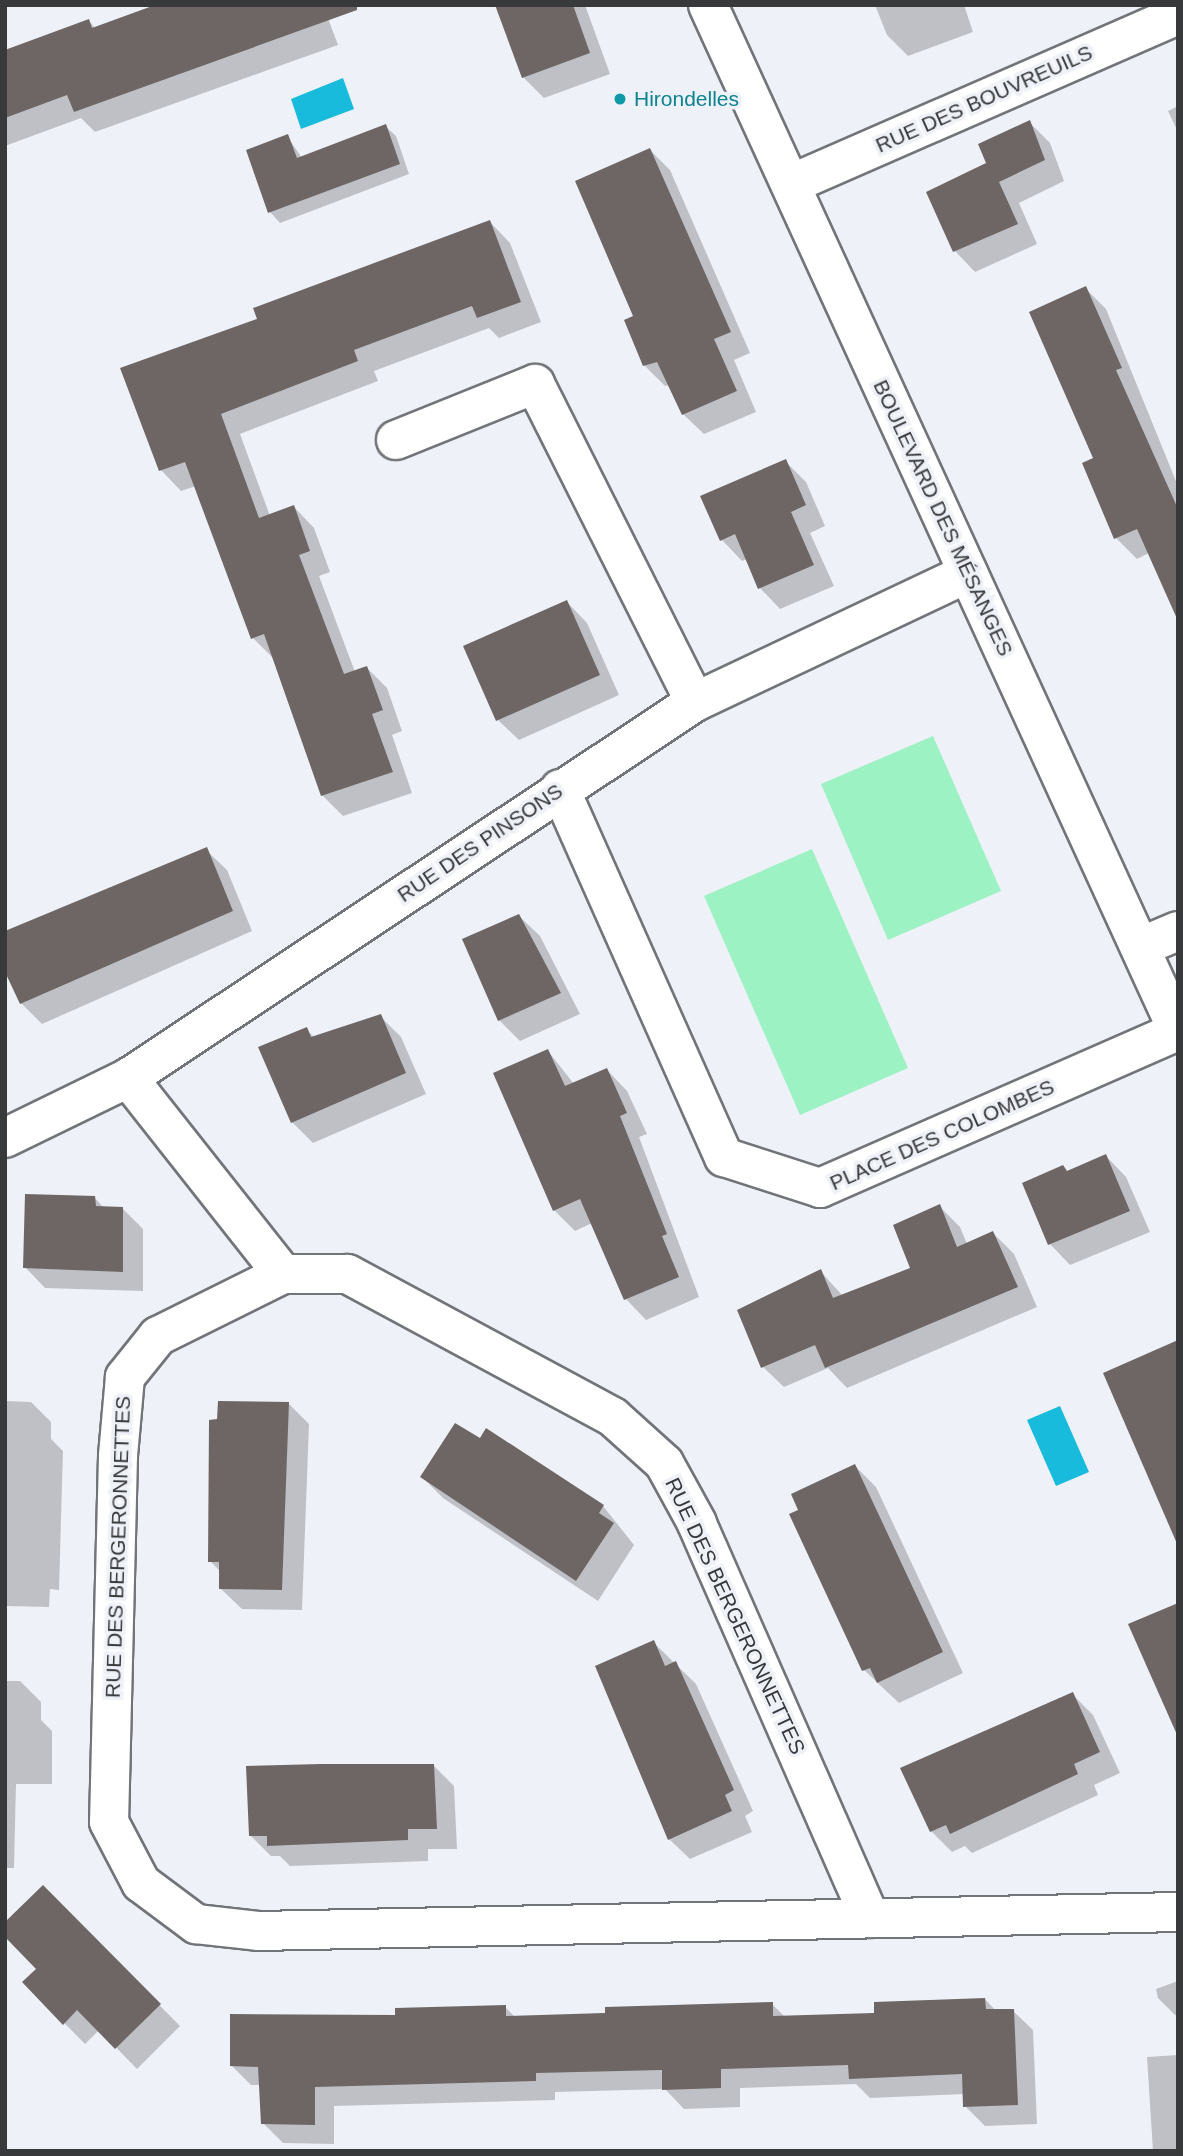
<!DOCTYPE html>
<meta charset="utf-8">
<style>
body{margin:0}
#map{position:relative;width:1183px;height:2156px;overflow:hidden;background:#eef1f7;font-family:Helvetica,sans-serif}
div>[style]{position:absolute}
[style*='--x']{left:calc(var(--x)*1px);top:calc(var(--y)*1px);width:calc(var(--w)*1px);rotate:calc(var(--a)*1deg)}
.green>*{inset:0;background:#9cf2c2}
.water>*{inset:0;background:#18bbdb}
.shadow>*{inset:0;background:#0003}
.building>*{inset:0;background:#6d6665}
.roads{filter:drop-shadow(2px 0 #717479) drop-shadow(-2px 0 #717479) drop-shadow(0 2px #717479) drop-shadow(0 -2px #717479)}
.street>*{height:38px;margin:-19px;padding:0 19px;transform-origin:19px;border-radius:19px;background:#fff}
.dots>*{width:19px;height:19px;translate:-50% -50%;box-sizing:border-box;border:4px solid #eef1f7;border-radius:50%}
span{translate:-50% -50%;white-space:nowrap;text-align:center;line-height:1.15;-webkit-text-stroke:7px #eef1f7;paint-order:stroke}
.culture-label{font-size:21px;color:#0d838f}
.left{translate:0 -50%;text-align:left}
.street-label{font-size:21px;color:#38393b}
.frame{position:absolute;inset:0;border:7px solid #38393b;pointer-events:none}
</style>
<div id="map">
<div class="green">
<div style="clip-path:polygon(933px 736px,1001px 891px,888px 940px,821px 784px)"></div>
<div style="clip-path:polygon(812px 849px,908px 1068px,800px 1115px,704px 896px)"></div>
</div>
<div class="water">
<div style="clip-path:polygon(343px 78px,354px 109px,301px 129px,291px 99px)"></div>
<div style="clip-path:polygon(1060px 1406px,1089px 1472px,1056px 1486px,1027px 1420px)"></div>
</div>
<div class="shadow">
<div style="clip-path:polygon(323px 5px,338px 45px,95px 132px,81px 118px,5px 146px,5px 50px,89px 21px,96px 29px)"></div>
<div style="clip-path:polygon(497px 5px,585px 5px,610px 74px,544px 98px,523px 77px)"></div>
<div style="clip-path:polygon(875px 5px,964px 5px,973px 32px,908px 56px,887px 35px)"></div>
<div style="clip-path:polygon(1178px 106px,1178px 132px,1168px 111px)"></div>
<div style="clip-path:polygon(1029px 122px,1050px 143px,1064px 181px,1019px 203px,1037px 244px,975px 272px,955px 251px,928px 192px,989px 164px)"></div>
<div style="clip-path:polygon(385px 126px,396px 136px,409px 174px,280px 223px,270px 212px,248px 151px,287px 136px,302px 158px)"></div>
<div style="clip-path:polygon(650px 150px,670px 170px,750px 353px,734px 360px,756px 412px,704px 434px,683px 414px,670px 385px,665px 386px,644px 365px,635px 317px)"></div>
<div style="clip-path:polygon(490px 222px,510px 243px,541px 322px,499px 338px,489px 328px,374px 371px,378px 381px,240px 434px,270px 516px,294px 507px,314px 528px,330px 572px,319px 576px,355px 672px,367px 668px,387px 688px,402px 731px,392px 735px,412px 793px,343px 816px,323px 796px,274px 659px,253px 638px,196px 486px,181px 491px,161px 470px,123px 369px,259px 320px)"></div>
<div style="clip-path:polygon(1085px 288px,1106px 309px,1178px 486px,1178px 617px,1149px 553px,1137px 559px,1116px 538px,1084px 464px,1095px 459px)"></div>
<div style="clip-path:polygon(785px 461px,806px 482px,825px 526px,810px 533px,834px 586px,780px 609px,760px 588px,747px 559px,742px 561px,722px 540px)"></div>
<div style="clip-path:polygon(567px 602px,587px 623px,619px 695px,519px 740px,498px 720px)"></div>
<div style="clip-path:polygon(206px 850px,227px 870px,252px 931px,42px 1024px,21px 1003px,5px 967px)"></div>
<div style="clip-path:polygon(519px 916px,540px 936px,580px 1014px,520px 1041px,499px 1020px)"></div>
<div style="clip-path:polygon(380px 1016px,401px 1037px,426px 1094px,313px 1143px,292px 1122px,306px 1029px,315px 1038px)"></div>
<div style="clip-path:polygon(548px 1051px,574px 1084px,607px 1070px,627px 1091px,647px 1134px,639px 1137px,699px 1297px,646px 1320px,626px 1299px,592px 1223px,575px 1231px,554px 1210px)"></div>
<div style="clip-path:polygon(1106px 1156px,1126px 1177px,1150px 1232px,1070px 1265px,1050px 1244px)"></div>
<div style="clip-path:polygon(94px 1197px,104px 1208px,122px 1208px,143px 1229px,143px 1291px,45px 1288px,25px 1267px)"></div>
<div style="clip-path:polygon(939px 1206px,960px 1227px,967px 1244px,993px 1233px,1014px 1254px,1037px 1307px,847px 1388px,828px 1368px,784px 1387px,763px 1367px,820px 1271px,843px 1296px,912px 1269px)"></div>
<div style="clip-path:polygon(5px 1401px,31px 1402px,51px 1422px,51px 1439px,63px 1451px,59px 1590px,50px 1589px,49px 1607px,5px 1606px)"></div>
<div style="clip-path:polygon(288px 1403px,309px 1424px,302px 1610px,242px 1609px,221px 1589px,221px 1572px,210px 1561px)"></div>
<div style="clip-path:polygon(855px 1466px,876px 1487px,963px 1673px,899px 1703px,864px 1670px)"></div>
<div style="clip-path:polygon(422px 1477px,603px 1506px,634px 1545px,598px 1601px,443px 1498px)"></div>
<div style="clip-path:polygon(653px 1642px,696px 1684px,753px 1811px,745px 1816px,752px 1832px,690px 1859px,669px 1839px)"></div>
<div style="clip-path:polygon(5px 1681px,20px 1681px,41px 1702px,41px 1720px,52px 1731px,52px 1784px,16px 1784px,14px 1868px,5px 1868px)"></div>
<div style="clip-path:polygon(1072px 1694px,1093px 1715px,1120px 1773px,1094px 1785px,1098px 1795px,972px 1853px,965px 1846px,952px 1852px,931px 1831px)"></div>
<div style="clip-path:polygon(433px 1765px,454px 1786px,457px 1849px,428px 1849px,428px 1861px,290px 1866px,280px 1856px,271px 1856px,251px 1836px)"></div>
<div style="clip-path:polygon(43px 1887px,180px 2026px,137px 2069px,99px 2030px,85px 2044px,24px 1982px,38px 1969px)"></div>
<div style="clip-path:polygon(1178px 1981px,1178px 2015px,1175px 2015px,1158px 1998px,1156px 1989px)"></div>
<div style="clip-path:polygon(985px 1999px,996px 2011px,1013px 2011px,1033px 2030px,1037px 2124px,985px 2126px,965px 2106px,965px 2094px,870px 2098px,856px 2084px,740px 2088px,740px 2107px,684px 2109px,665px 2089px,555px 2092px,555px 2100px,334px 2106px,334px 2144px,283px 2143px,263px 2123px,261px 2085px,251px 2085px,231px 2065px,397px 2017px,505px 2007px,516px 2018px,772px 2004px,786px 2018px,876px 2015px)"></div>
<div style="clip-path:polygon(1178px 2055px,1178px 2151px,1153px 2151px,1147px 2057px)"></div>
</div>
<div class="building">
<div style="clip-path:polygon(155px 5px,357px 5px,357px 10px,74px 112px,67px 95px,5px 118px,5px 50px,89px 19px,92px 28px)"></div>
<div style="clip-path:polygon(495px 5px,573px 5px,590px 53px,522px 78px)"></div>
<div style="clip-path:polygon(1030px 120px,1045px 160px,999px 182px,1018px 224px,953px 252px,926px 192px,986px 163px,978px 144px)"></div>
<div style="clip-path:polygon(386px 124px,400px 164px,268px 213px,246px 150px,288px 134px,297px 158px)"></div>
<div style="clip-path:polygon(650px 148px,731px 332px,714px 339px,737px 391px,682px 415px,657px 362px,643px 366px,624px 320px,633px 316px,575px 181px)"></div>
<div style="clip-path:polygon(490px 220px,521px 302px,477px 318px,472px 306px,354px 350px,358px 361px,221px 414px,259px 518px,294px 505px,310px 551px,299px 555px,344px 674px,367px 666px,383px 710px,372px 714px,393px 772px,321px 796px,264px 634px,251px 639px,185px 462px,159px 471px,120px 368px,257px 319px,253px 308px)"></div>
<div style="clip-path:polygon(1086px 286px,1122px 368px,1116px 370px,1178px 509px,1178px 621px,1137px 529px,1114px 539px,1082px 463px,1093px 458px,1029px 312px)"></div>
<div style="clip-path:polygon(786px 459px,806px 505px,791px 512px,814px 565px,758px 589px,735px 534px,720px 541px,700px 496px)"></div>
<div style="clip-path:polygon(567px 600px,600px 675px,496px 721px,463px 646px)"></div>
<div style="clip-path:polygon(207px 847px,233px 911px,20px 1004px,5px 972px,5px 931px)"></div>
<div style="clip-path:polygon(519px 914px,561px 993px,498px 1021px,462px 939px)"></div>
<div style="clip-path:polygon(381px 1014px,406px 1073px,291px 1123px,258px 1047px,307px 1027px,311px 1037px)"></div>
<div style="clip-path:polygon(548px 1049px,565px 1086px,607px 1068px,627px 1113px,620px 1116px,667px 1234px,662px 1236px,679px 1277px,624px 1300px,580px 1199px,553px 1211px,493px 1073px)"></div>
<div style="clip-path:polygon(1106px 1154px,1130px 1211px,1048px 1245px,1022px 1183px,1063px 1165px,1067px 1171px)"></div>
<div style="clip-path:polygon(25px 1194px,95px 1196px,96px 1206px,123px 1207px,123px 1272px,23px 1268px)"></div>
<div style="clip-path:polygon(940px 1204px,957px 1247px,993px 1231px,1018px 1287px,825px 1368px,815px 1345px,761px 1368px,737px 1310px,821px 1269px,833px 1298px,910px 1268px,893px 1225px)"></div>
<div style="clip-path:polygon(1178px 1340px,1178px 1546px,1103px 1373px)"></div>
<div style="clip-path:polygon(218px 1401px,289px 1402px,282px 1590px,219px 1589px,219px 1562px,208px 1562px,209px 1420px,217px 1419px)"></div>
<div style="clip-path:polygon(455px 1423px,480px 1438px,486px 1428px,604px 1505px,599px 1513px,614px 1523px,576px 1581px,420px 1477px)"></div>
<div style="clip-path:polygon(855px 1464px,943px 1652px,877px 1683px,870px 1668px,862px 1671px,789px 1514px,798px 1510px,791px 1494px)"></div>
<div style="clip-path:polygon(1178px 1603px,1178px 1737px,1128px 1624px)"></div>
<div style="clip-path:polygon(654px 1640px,665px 1666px,676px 1661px,734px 1790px,725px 1795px,732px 1811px,668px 1840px,595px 1666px)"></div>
<div style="clip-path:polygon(1073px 1692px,1100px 1752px,1074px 1764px,1078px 1774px,950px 1834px,946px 1825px,930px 1832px,900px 1768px)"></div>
<div style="clip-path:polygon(321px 1764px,434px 1764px,437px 1829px,408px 1829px,408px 1840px,267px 1846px,267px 1836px,249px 1836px,246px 1766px)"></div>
<div style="clip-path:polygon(43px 1885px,161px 2004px,115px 2049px,77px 2010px,63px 2025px,22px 1982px,36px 1969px,5px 1937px,5px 1922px)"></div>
<div style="clip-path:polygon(985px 1998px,986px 2009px,1014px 2009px,1018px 2105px,963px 2107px,962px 2074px,849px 2079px,848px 2065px,721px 2069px,721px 2088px,662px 2090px,662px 2070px,536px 2073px,536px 2081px,315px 2087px,315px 2125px,261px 2124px,258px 2067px,230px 2066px,230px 2014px,395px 2015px,395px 2008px,506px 2005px,506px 2016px,605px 2013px,605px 2007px,773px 2002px,773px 2016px,874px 2013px,874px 2002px)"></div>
</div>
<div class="roads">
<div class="street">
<div style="--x:708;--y:5;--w:1129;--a:65.39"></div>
<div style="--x:791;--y:184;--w:422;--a:-23.6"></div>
<div style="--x:396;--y:440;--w:150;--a:-21.9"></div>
<div style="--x:535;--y:384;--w:356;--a:63.3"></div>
<div style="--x:560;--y:789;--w:403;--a:66"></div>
<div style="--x:724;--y:1157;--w:101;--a:17.9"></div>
<div style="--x:820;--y:1188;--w:391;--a:-23.7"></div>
<div style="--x:1140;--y:947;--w:41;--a:-22.8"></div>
<div style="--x:128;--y:1078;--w:250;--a:51.7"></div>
<div style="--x:5;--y:1138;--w:137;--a:-26"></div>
<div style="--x:128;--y:1078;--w:680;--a:-33.55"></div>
<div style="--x:695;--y:702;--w:302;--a:-25.3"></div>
<div style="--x:870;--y:1918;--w:431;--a:-113.7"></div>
<div style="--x:697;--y:1523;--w:68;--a:-118.8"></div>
<div style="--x:664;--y:1463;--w:69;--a:-138"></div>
<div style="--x:613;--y:1417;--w:302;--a:-151.7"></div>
<div style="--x:347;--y:1274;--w:64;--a:180"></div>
<div style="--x:283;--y:1274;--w:140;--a:153.6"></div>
<div style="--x:158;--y:1336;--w:53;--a:128.8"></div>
<div style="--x:125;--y:1377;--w:79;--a:95.1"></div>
<div style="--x:118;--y:1456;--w:366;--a:91.4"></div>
<div style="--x:109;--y:1822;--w:69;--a:62.3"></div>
<div style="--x:141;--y:1883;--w:69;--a:36.7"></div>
<div style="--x:196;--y:1924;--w:62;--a:6.4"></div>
<div style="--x:258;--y:1931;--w:920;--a:-1.18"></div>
</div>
</div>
<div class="dots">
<div style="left:620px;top:99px;background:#0f9aa8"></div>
</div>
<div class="culture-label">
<span class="left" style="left:634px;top:99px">Hirondelles</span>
</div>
<div class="street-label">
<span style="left:984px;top:99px;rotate:-24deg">RUE DES BOUVREUILS</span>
<span style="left:943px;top:518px;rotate:65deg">BOULEVARD DES MÉSANGES</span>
<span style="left:480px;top:843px;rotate:-34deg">RUE DES PINSONS</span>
<span style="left:942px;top:1135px;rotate:-24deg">PLACE DES COLOMBES</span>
<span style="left:118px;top:1547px;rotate:-88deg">RUE DES BERGERONNETTES</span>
<span style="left:735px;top:1616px;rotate:65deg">RUE DES BERGERONNETTES</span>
</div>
<div class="frame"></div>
</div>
